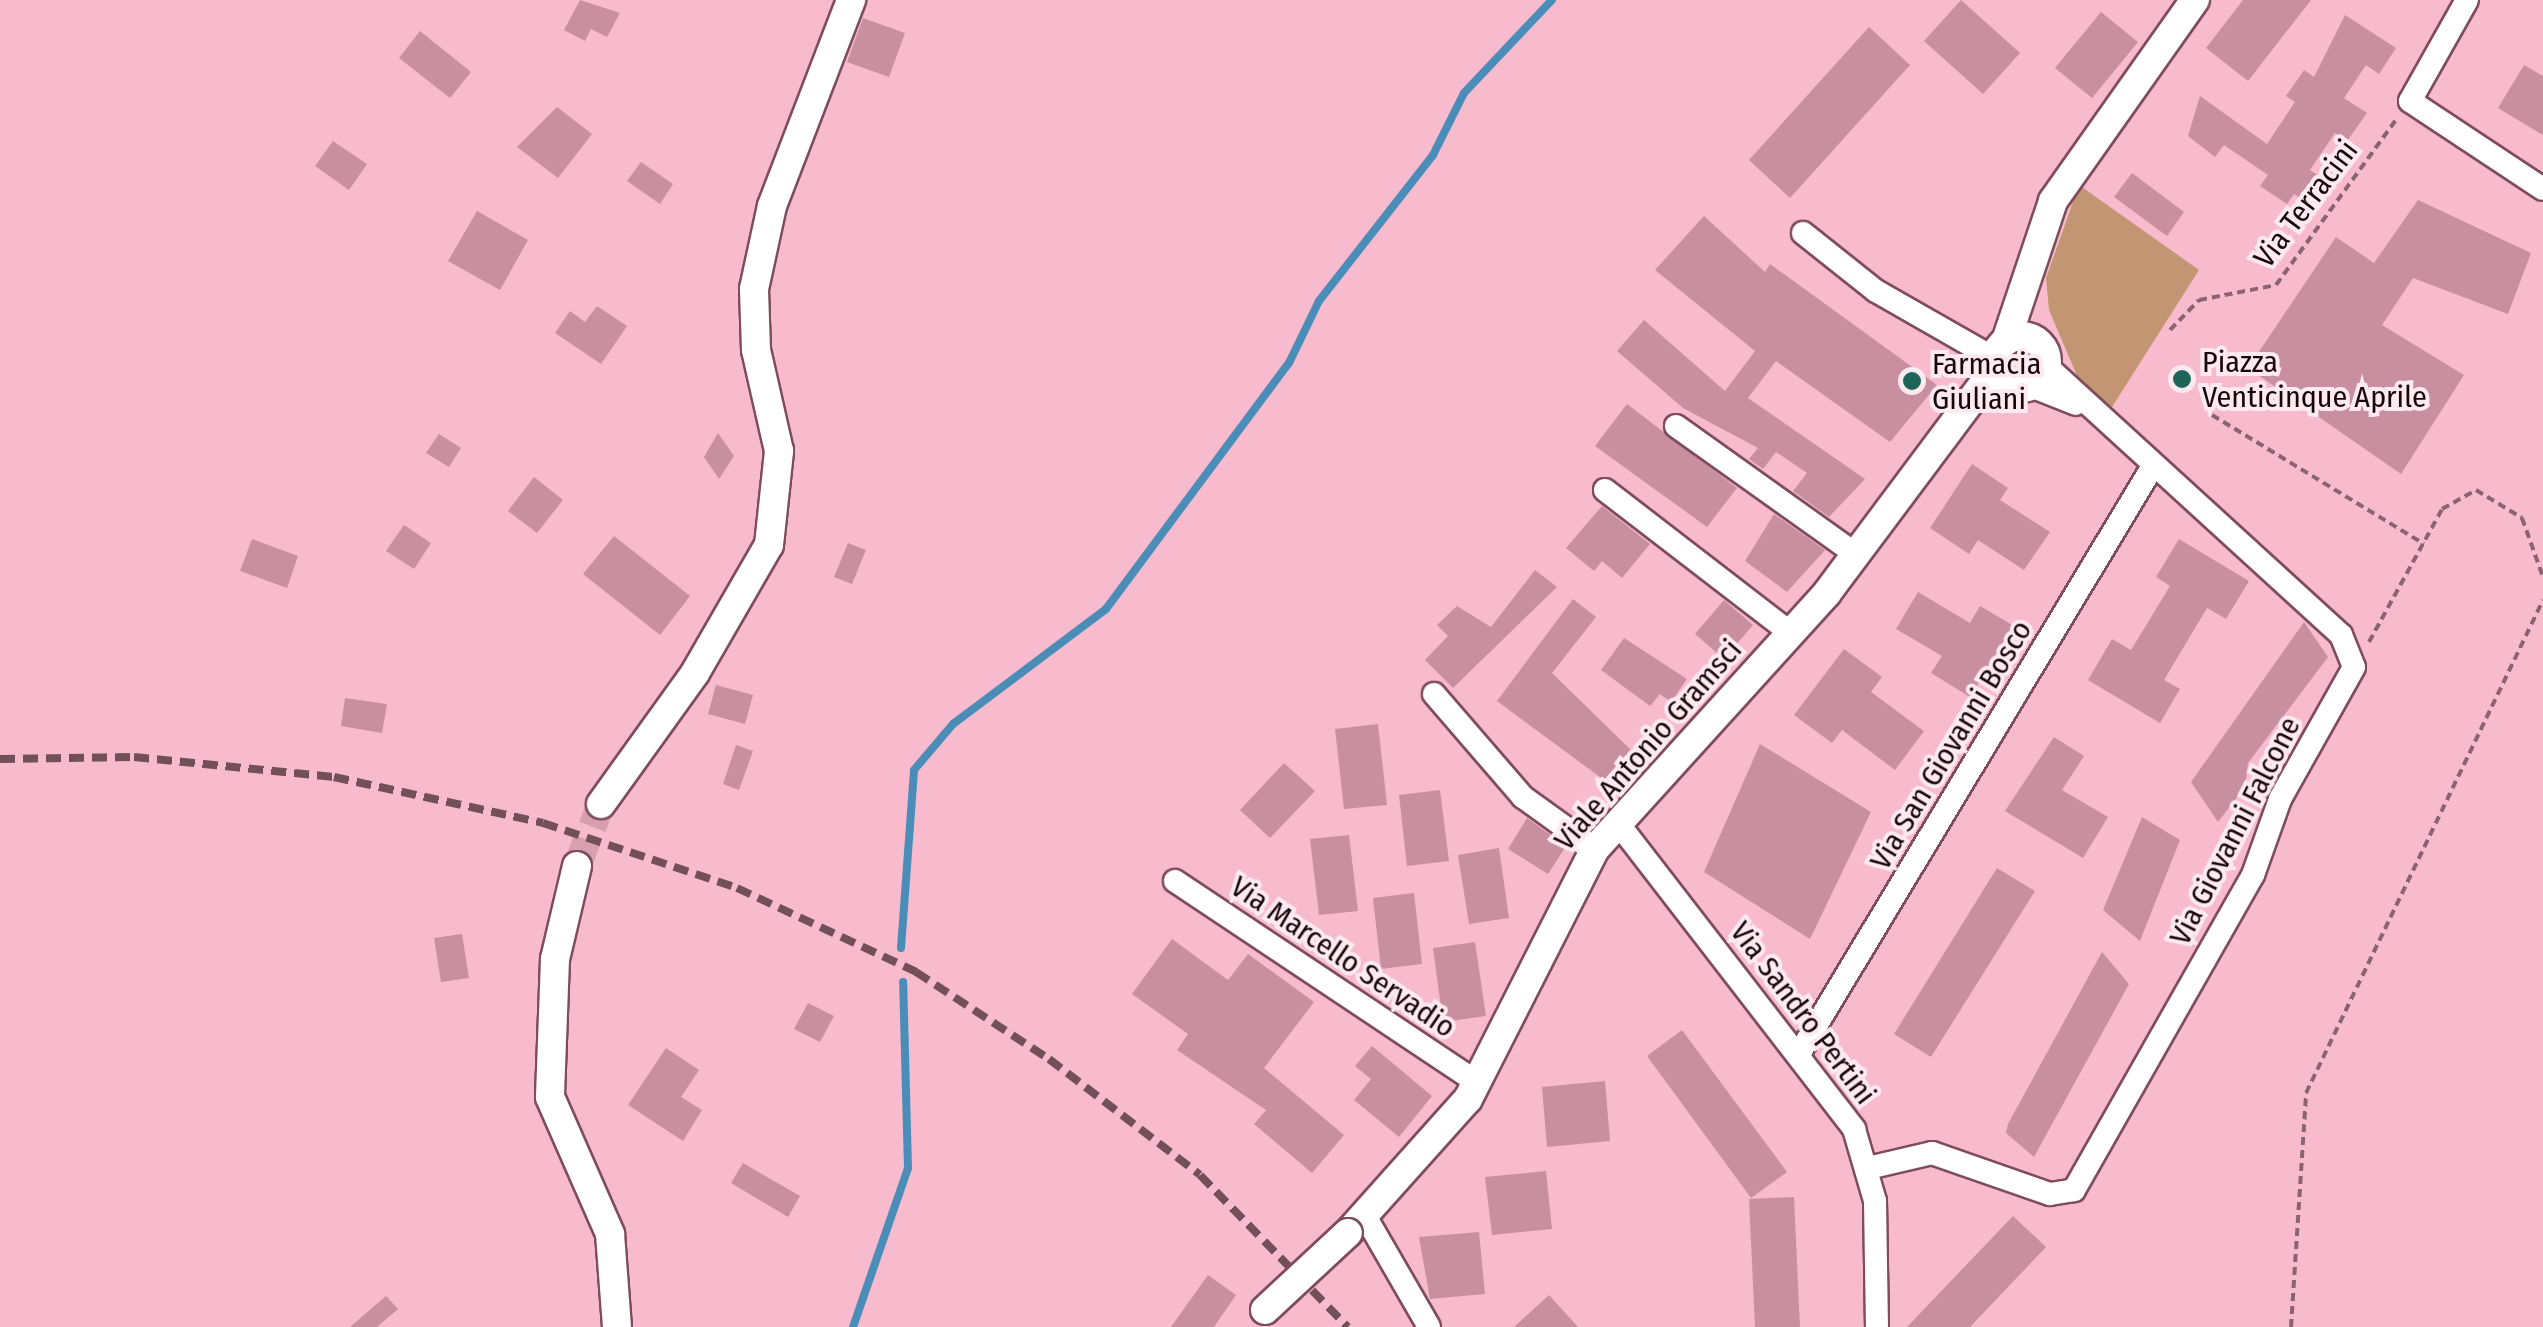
<!DOCTYPE html>
<style>
body{margin:0}
#map{position:relative;width:2543px;height:1327px;overflow:hidden;background:#f7bbcd;font-family:"Fira Sans Condensed",sans-serif}
div>[style]{position:absolute}
[style*='--x']{left:calc(var(--x)*1px);top:calc(var(--y)*1px);width:calc(var(--w)*1px);rotate:calc(var(--a)*1deg)}
.green>*{inset:0;background:#c29573}
.stream>*{height:8px;margin:-4px;padding:0 4px;transform-origin:4px;border-radius:4px;background:#498db8}
.building>*{inset:0;background:#c88fa0}
.tertiary-tunnel>*{height:28px;margin-top:-14px;transform-origin:0;background:repeating-linear-gradient(90deg,#d6a0b0 0 28px,transparent 0 42px)}
.path>*{height:4px;margin-top:-2px;transform-origin:0;background:repeating-linear-gradient(90deg,#8c6470 0 8px,transparent 0 13px)}
.roads{filter:drop-shadow(2px 0 #7f4c5d) drop-shadow(-2px 0 #7f4c5d) drop-shadow(0 2px #7f4c5d) drop-shadow(0 -2px #7f4c5d)}
.minor>*{height:22px;margin:-11px;padding:0 11px;transform-origin:11px;border-radius:11px;background:#fff}
.tertiary>*{height:28px;margin:-14px;padding:0 14px;transform-origin:14px;border-radius:14px;background:#fff}
.tertiary>.ring{margin:-14px;padding:0;box-sizing:content-box;background:none;border:28px solid #fff;border-radius:50%}
.rail>*{height:8px;margin-top:-4px;transform-origin:0;background:repeating-linear-gradient(90deg,#734f5a 0 15px,transparent 0 23px)}
.bridges{filter:drop-shadow(2px 0 #7f4c5d) drop-shadow(-2px 0 #7f4c5d) drop-shadow(0 2px #7f4c5d) drop-shadow(0 -2px #7f4c5d)}
.tertiary-bridge>*{height:28px;margin:-14px;padding:0 14px;transform-origin:14px;border-radius:14px;background:#fff}
.dots>*{width:28px;height:28px;translate:-50% -50%;box-sizing:border-box;border:5px solid #fdeaef;border-radius:50%}
span{translate:-50% -50%;white-space:nowrap;text-align:center;line-height:1.15;-webkit-text-stroke:8px #fdeaef;paint-order:stroke}
.street-label{font-size:30px;color:#18050b}
.poi-label{font-size:30px;color:#18050b}
.left{translate:0 -50%;text-align:left}
</style>
<div id="map">
<div class="green">
<div style="clip-path:polygon(2079px 185px,2199px 270px,2112px 407px,2081px 385px,2049px 310px,2046px 278px)"></div>
</div>
<div class="stream">
<div style="--x:901;--y:948;--w:178;--a:-85.8"></div>
<div style="--x:914;--y:770;--w:60;--a:-49.7"></div>
<div style="--x:953;--y:724;--w:191;--a:-36.9"></div>
<div style="--x:1106;--y:609;--w:307;--a:-53.4"></div>
<div style="--x:1289;--y:363;--w:69;--a:-64.2"></div>
<div style="--x:1319;--y:301;--w:185;--a:-52"></div>
<div style="--x:1433;--y:155;--w:69;--a:-63.4"></div>
<div style="--x:1464;--y:93;--w:128;--a:-46.6"></div>
<div style="--x:853;--y:1327;--w:168;--a:-70.9"></div>
<div style="--x:908;--y:1168;--w:186;--a:-91.5"></div>
</div>
<div class="building">
<div style="clip-path:polygon(580px 0,620px 13px,607px 37px,591px 29px,585px 41px,564px 30px)"></div>
<div style="clip-path:polygon(1961px 0,2020px 53px,1983px 94px,1924px 41px)"></div>
<div style="clip-path:polygon(2243px 0,2311px 0,2248px 81px,2206px 48px)"></div>
<div style="clip-path:polygon(2101px 12px,2138px 42px,2092px 98px,2055px 68px)"></div>
<div style="clip-path:polygon(2345px 15px,2396px 48px,2379px 74px,2366px 65px,2344px 98px,2367px 113px,2347px 141px,2335px 133px,2310px 170px,2322px 178px,2306px 202px,2294px 194px,2287px 204px,2260px 186px,2268px 175px,2224px 145px,2215px 157px,2188px 136px,2200px 96px,2267px 144px,2295px 102px,2286px 96px,2304px 70px,2314px 77px)"></div>
<div style="clip-path:polygon(863px 18px,905px 33px,889px 77px,847px 62px)"></div>
<div style="clip-path:polygon(1869px 27px,1910px 65px,1790px 198px,1749px 160px)"></div>
<div style="clip-path:polygon(420px 31px,471px 72px,450px 98px,399px 58px)"></div>
<div style="clip-path:polygon(2524px 65px,2543px 76px,2543px 135px,2498px 108px)"></div>
<div style="clip-path:polygon(557px 107px,592px 134px,558px 178px,517px 147px)"></div>
<div style="clip-path:polygon(333px 141px,367px 164px,349px 190px,315px 166px)"></div>
<div style="clip-path:polygon(641px 162px,673px 184px,660px 204px,627px 181px)"></div>
<div style="clip-path:polygon(2132px 173px,2184px 212px,2167px 236px,2114px 197px)"></div>
<div style="clip-path:polygon(2418px 200px,2531px 253px,2508px 314px,2413px 278px,2382px 325px,2464px 375px,2401px 474px,2248px 368px,2336px 237px,2374px 263px)"></div>
<div style="clip-path:polygon(477px 211px,528px 240px,500px 290px,448px 261px)"></div>
<div style="clip-path:polygon(1704px 216px,1765px 272px,1770px 264px,1937px 385px,1890px 442px,1776px 361px,1748px 398px,1865px 479px,1829px 517px,1793px 491px,1807px 473px,1776px 452px,1763px 469px,1749px 459px,1758px 448px,1683px 408px,1617px 351px,1644px 320px,1725px 391px,1755px 351px,1655px 270px)"></div>
<div style="clip-path:polygon(597px 306px,627px 326px,601px 364px,555px 333px,570px 311px,585px 322px)"></div>
<div style="clip-path:polygon(1627px 404px,1737px 488px,1707px 527px,1595px 446px)"></div>
<div style="clip-path:polygon(718px 433px,734px 456px,719px 479px,704px 457px)"></div>
<div style="clip-path:polygon(439px 434px,461px 448px,449px 467px,426px 453px)"></div>
<div style="clip-path:polygon(1972px 464px,2008px 488px,2000px 500px,2050px 532px,2024px 570px,1978px 540px,1969px 554px,1930px 528px)"></div>
<div style="clip-path:polygon(534px 477px,563px 500px,537px 533px,508px 511px)"></div>
<div style="clip-path:polygon(1602px 506px,1650px 544px,1622px 578px,1602px 561px,1594px 571px,1566px 548px)"></div>
<div style="clip-path:polygon(1774px 514px,1825px 550px,1787px 592px,1745px 561px)"></div>
<div style="clip-path:polygon(404px 525px,431px 543px,414px 569px,386px 551px)"></div>
<div style="clip-path:polygon(614px 536px,690px 596px,660px 635px,583px 574px)"></div>
<div style="clip-path:polygon(252px 539px,298px 556px,287px 588px,240px 571px)"></div>
<div style="clip-path:polygon(2179px 539px,2249px 581px,2226px 619px,2207px 608px,2164px 680px,2180px 689px,2160px 723px,2088px 680px,2112px 639px,2131px 650px,2170px 586px,2156px 577px)"></div>
<div style="clip-path:polygon(848px 543px,866px 550px,852px 584px,834px 577px)"></div>
<div style="clip-path:polygon(1535px 570px,1557px 587px,1453px 688px,1425px 660px,1448px 636px,1437px 625px,1457px 606px,1491px 627px)"></div>
<div style="clip-path:polygon(1918px 592px,1970px 623px,1980px 606px,2014px 626px,1970px 697px,1931px 673px,1942px 656px,1896px 629px)"></div>
<div style="clip-path:polygon(1573px 599px,1596px 617px,1552px 673px,1634px 753px,1608px 783px,1497px 701px)"></div>
<div style="clip-path:polygon(1724px 600px,1753px 625px,1724px 659px,1695px 634px)"></div>
<div style="clip-path:polygon(2304px 622px,2328px 657px,2248px 763px,2245px 787px,2218px 822px,2191px 782px)"></div>
<div style="clip-path:polygon(1624px 638px,1687px 679px,1671px 702px,1660px 694px,1650px 706px,1601px 670px)"></div>
<div style="clip-path:polygon(1844px 649px,1882px 677px,1871px 692px,1924px 731px,1895px 770px,1842px 730px,1832px 743px,1794px 715px)"></div>
<div style="clip-path:polygon(716px 685px,753px 695px,745px 724px,708px 714px)"></div>
<div style="clip-path:polygon(345px 698px,387px 704px,382px 733px,341px 726px)"></div>
<div style="clip-path:polygon(1378px 724px,1387px 805px,1344px 809px,1335px 729px)"></div>
<div style="clip-path:polygon(2054px 737px,2084px 756px,2062px 790px,2108px 817px,2083px 858px,2005px 811px)"></div>
<div style="clip-path:polygon(1760px 744px,1871px 812px,1810px 939px,1704px 872px)"></div>
<div style="clip-path:polygon(736px 745px,753px 751px,739px 790px,723px 784px)"></div>
<div style="clip-path:polygon(1284px 763px,1315px 791px,1270px 838px,1240px 810px)"></div>
<div style="clip-path:polygon(1440px 790px,1449px 861px,1407px 866px,1399px 795px)"></div>
<div style="clip-path:polygon(2142px 817px,2180px 840px,2140px 941px,2103px 910px)"></div>
<div style="clip-path:polygon(1527px 818px,1566px 846px,1548px 874px,1508px 849px)"></div>
<div style="clip-path:polygon(1349px 835px,1358px 911px,1319px 915px,1310px 839px)"></div>
<div style="clip-path:polygon(1499px 848px,1509px 918px,1469px 924px,1458px 855px)"></div>
<div style="clip-path:polygon(1997px 868px,2035px 891px,1931px 1057px,1894px 1034px)"></div>
<div style="clip-path:polygon(1414px 893px,1422px 964px,1381px 969px,1373px 898px)"></div>
<div style="clip-path:polygon(462px 934px,469px 978px,441px 982px,434px 938px)"></div>
<div style="clip-path:polygon(1172px 939px,1228px 980px,1248px 954px,1314px 1002px,1264px 1068px,1344px 1135px,1312px 1173px,1254px 1124px,1266px 1110px,1177px 1050px,1188px 1034px,1132px 994px)"></div>
<div style="clip-path:polygon(1475px 942px,1486px 1016px,1443px 1022px,1433px 948px)"></div>
<div style="clip-path:polygon(2102px 952px,2129px 984px,2034px 1157px,2006px 1133px,2008px 1124px)"></div>
<div style="clip-path:polygon(808px 1003px,834px 1016px,820px 1042px,794px 1029px)"></div>
<div style="clip-path:polygon(1682px 1030px,1787px 1172px,1751px 1198px,1647px 1056px)"></div>
<div style="clip-path:polygon(1372px 1046px,1432px 1096px,1399px 1137px,1354px 1100px,1371px 1079px,1355px 1066px)"></div>
<div style="clip-path:polygon(666px 1048px,699px 1070px,681px 1097px,702px 1110px,683px 1141px,628px 1105px)"></div>
<div style="clip-path:polygon(1605px 1081px,1610px 1141px,1547px 1147px,1542px 1087px)"></div>
<div style="clip-path:polygon(743px 1163px,800px 1196px,788px 1217px,731px 1183px)"></div>
<div style="clip-path:polygon(1546px 1171px,1552px 1229px,1492px 1235px,1485px 1177px)"></div>
<div style="clip-path:polygon(1794px 1197px,1800px 1327px,1755px 1327px,1749px 1199px)"></div>
<div style="clip-path:polygon(2013px 1216px,2046px 1247px,1970px 1327px,1907px 1327px)"></div>
<div style="clip-path:polygon(1479px 1232px,1485px 1294px,1430px 1299px,1419px 1237px)"></div>
<div style="clip-path:polygon(1208px 1275px,1236px 1295px,1214px 1327px,1171px 1327px)"></div>
<div style="clip-path:polygon(1549px 1295px,1578px 1327px,1514px 1327px)"></div>
<div style="clip-path:polygon(386px 1296px,398px 1309px,377px 1327px,350px 1327px)"></div>
</div>
<div class="tertiary-tunnel">
<div style="--x:577;--y:866;--w:66;--a:-68.8"></div>
</div>
<div class="path">
<div style="--x:2170;--y:330;--w:42;--a:-46"></div>
<div style="--x:2199;--y:300;--w:78;--a:-11"></div>
<div style="--x:2276;--y:285;--w:203;--a:-54"></div>
<div style="--x:2212;--y:415;--w:248;--a:31.3"></div>
<div style="--x:2369;--y:642;--w:152;--a:-61.2"></div>
<div style="--x:2442;--y:509;--w:39;--a:-29"></div>
<div style="--x:2476;--y:490;--w:54;--a:31.3"></div>
<div style="--x:2522;--y:518;--w:63;--a:70.4"></div>
<div style="--x:2291;--y:1327;--w:234;--a:-86.3"></div>
<div style="--x:2306;--y:1093;--w:547;--a:-64.32"></div>
</div>
<div class="roads">
<div class="minor">
<div style="--x:2467;--y:0;--w:116;--a:119.4"></div>
<div style="--x:2410;--y:101;--w:159;--a:33.5"></div>
<div style="--x:1803;--y:233;--w:93;--a:38.5"></div>
<div style="--x:1876;--y:291;--w:137;--a:29.7"></div>
<div style="--x:2031;--y:386;--w:48;--a:21.8"></div>
<div style="--x:1676;--y:426;--w:222;--a:35.5"></div>
<div style="--x:1605;--y:490;--w:235;--a:37.6"></div>
<div style="--x:1434;--y:694;--w:136;--a:49.2"></div>
<div style="--x:1523;--y:797;--w:89;--a:35.8"></div>
<div style="--x:1617;--y:822;--w:388;--a:52.3"></div>
<div style="--x:1854;--y:1129;--w:75;--a:73.7"></div>
<div style="--x:1875;--y:1201;--w:126;--a:89.1"></div>
<div style="--x:1175;--y:881;--w:362;--a:33.7"></div>
<div style="--x:1799;--y:1054;--w:686;--a:-58.95"></div>
<div style="--x:1868;--y:1168;--w:66;--a:-13.2"></div>
<div style="--x:1932;--y:1153;--w:125;--a:19.2"></div>
<div style="--x:2050;--y:1194;--w:24;--a:-9"></div>
<div style="--x:2074;--y:1190;--w:362;--a:-60.4"></div>
<div style="--x:2253;--y:875;--w:81;--a:-70.4"></div>
<div style="--x:2280;--y:799;--w:151;--a:-60.7"></div>
<div style="--x:2354;--y:667;--w:35;--a:-112"></div>
<div style="--x:2341;--y:635;--w:398;--a:-137.6"></div>
<div style="--x:1365;--y:1216;--w:128;--a:60"></div>
</div>
<div class="tertiary">
<div class="ring" style="left:1995px;top:336px;width:24px;height:24px"></div>
<div style="--x:2006;--y:341;--w:148;--a:-71.4"></div>
<div style="--x:2053;--y:201;--w:246;--a:-54.8"></div>
<div style="--x:601;--y:804;--w:161;--a:-54.3"></div>
<div style="--x:695;--y:673;--w:148;--a:-60"></div>
<div style="--x:769;--y:545;--w:95;--a:-83.9"></div>
<div style="--x:779;--y:451;--w:104;--a:-102.8"></div>
<div style="--x:756;--y:350;--w:61;--a:-91.9"></div>
<div style="--x:754;--y:289;--w:85;--a:-77.8"></div>
<div style="--x:772;--y:206;--w:221;--a:-69"></div>
<div style="--x:577;--y:866;--w:96;--a:103.3"></div>
<div style="--x:555;--y:959;--w:138;--a:92.1"></div>
<div style="--x:550;--y:1097;--w:150;--a:66.3"></div>
<div style="--x:610;--y:1234;--w:93;--a:85.7"></div>
<div style="--x:1348;--y:1233;--w:180;--a:-48.2"></div>
<div style="--x:1468;--y:1099;--w:280;--a:-63.1"></div>
<div style="--x:1595;--y:849;--w:345;--a:-47.8"></div>
<div style="--x:1827;--y:593;--w:282;--a:-53.2"></div>
</div>
</div>
<div class="rail">
<div style="--x:0;--y:759;--w:134;--a:-0.9"></div>
<div style="--x:134;--y:757;--w:201;--a:5.7"></div>
<div style="--x:334;--y:777;--w:214;--a:12.4"></div>
<div style="--x:543;--y:823;--w:205;--a:18.5"></div>
<div style="--x:737;--y:888;--w:198;--a:25.1"></div>
<div style="--x:916;--y:972;--w:159;--a:33.2"></div>
<div style="--x:1049;--y:1059;--w:190;--a:37.5"></div>
<div style="--x:1200;--y:1175;--w:212;--a:45.8"></div>
</div>
<div class="bridges">
<div class="tertiary-bridge">
<div style="--x:1265;--y:1310;--w:113;--a:-42.9"></div>
</div>
</div>
<div class="dots">
<div style="left:2182px;top:379px;background:#1e6559"></div>
<div style="left:1912px;top:381px;background:#1e6559"></div>
</div>
<div class="street-label">
<span style="left:2306px;top:204px;rotate:-53deg">Via Terracini</span>
<span style="left:1648px;top:745px;rotate:-49deg">Viale Antonio Gramsci</span>
<span style="left:1951px;top:745px;rotate:-59deg">Via San Giovanni Bosco</span>
<span style="left:2235px;top:831px;rotate:-63deg">Via Giovanni Falcone</span>
<span style="left:1343px;top:957px;rotate:34deg">Via Marcello Servadio</span>
<span style="left:1803px;top:1013px;rotate:53deg">Via Sandro Pertini</span>
</div>
<div class="poi-label">
<span class="left" style="left:2202px;top:379px">Piazza<br>Venticinque Aprile</span>
<span class="left" style="left:1932px;top:381px">Farmacia<br>Giuliani</span>
</div>
</div>
